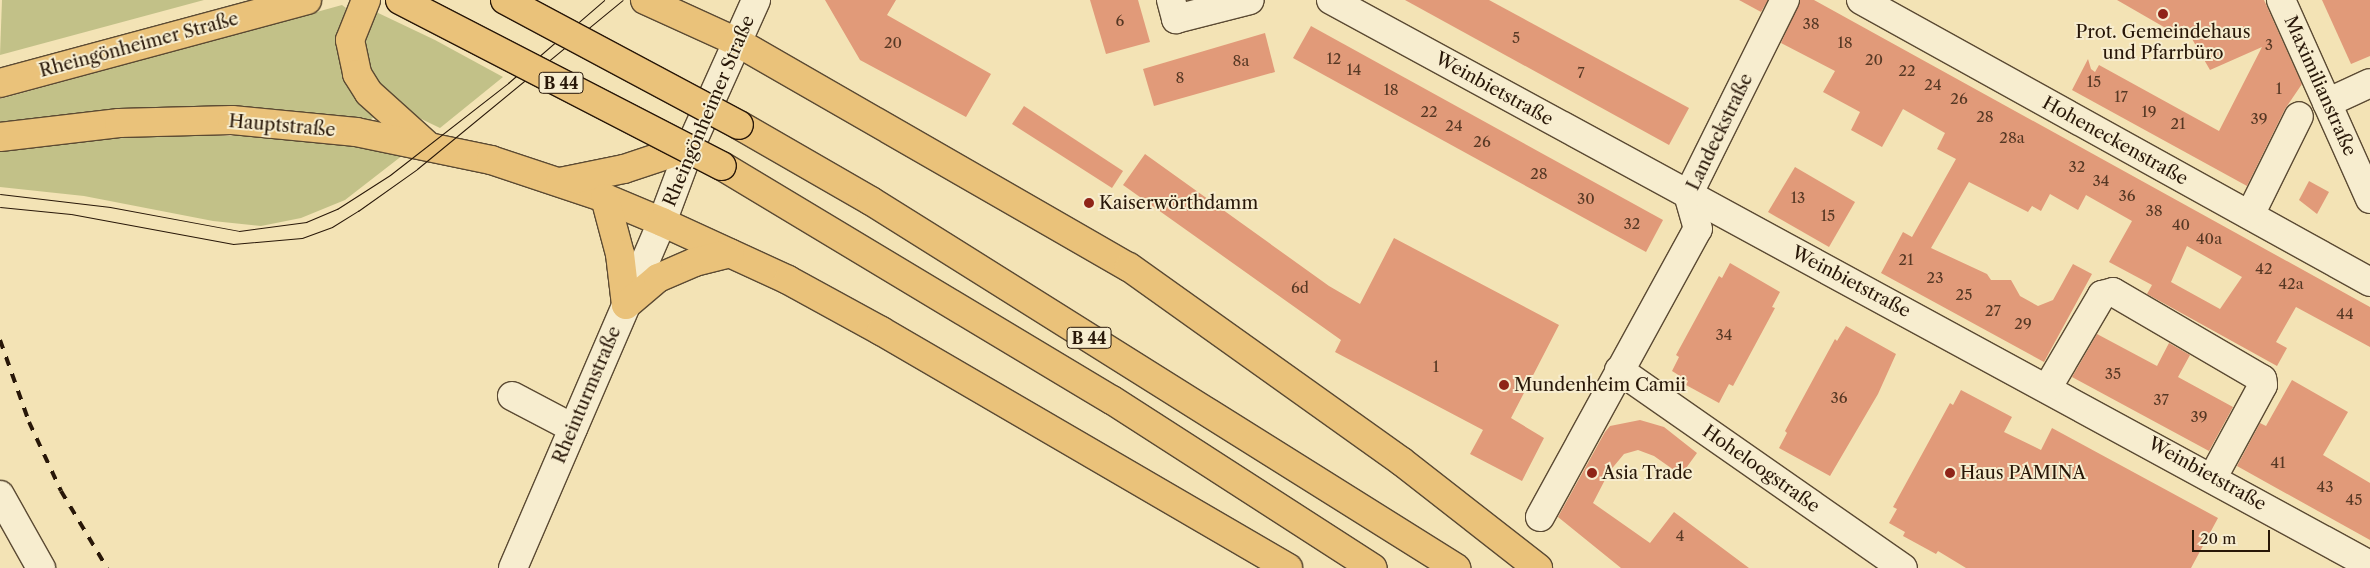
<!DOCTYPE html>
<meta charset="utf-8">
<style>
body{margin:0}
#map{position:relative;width:2370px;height:568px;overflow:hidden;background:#f3e3b5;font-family:"Libre Caslon Text",serif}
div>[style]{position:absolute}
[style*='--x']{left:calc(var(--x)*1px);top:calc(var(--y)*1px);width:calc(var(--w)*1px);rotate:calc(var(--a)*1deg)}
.green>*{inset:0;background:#c2c188}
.building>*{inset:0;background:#e19a79}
.roads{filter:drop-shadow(1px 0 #5b4a33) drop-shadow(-1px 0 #5b4a33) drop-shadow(0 1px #5b4a33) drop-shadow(0 -1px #5b4a33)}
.minor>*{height:28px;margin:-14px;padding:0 14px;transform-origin:14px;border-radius:14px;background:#f7edcf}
.major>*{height:28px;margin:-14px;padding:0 14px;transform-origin:14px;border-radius:14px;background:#eac27a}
.highway>*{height:28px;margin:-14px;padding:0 14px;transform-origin:14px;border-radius:14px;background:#eac27a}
.tram>*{height:1px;margin:-0.5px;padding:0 0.5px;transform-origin:0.5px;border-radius:0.5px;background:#281708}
.rail>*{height:4px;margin-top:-2px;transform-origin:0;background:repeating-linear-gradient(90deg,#281708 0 9px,transparent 0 18px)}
.bridges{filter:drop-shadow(1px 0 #281708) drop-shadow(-1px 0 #281708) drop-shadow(0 1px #281708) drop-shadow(0 -1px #281708)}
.highway-bridge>*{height:28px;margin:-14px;padding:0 14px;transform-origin:14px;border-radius:14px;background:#eac27a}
.dots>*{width:14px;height:14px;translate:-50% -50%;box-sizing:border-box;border:2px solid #f7edcf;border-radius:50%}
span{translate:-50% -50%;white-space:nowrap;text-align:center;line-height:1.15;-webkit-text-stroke:4px #f7edcf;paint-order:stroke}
.number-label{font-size:15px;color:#563824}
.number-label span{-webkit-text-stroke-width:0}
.shield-label span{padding:1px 4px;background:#f7edcf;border:1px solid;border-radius:4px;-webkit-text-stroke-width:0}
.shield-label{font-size:16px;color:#281708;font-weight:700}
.poi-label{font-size:18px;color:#281708}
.left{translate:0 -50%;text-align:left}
.street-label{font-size:18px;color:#281708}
.scale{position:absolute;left:2192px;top:530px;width:78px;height:22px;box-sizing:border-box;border:2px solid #281708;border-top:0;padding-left:6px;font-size:15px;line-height:18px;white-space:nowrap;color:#281708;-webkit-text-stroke:4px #f7edcf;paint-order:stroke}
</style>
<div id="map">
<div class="green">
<div style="clip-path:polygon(2px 0,204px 0,0 55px)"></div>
<div style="clip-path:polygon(342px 5px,346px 8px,340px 29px,341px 68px,353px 94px,371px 111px,373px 118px,366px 121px,186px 108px,84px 112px,0 124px,0 99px)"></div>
<div style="clip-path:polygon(374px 11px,435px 40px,503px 77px,440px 128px,411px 114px,377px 84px,365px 63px,364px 36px)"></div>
<div style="clip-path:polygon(157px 136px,255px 136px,331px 142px,403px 155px,345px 200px,301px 218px,261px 226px,213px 221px,84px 196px,0 187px,0 150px,58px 142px)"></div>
</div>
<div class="building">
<div style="clip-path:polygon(825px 0,896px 0,887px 15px,991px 74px,966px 117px,860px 60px)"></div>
<div style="clip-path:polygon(1090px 0,1138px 0,1150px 42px,1106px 54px)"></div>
<div style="clip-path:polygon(1405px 0,1489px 0,1689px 108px,1669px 145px)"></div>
<div style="clip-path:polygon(1739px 0,1768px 0,1761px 12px)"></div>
<div style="clip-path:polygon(evenodd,1800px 0,1814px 0,2370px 307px,2370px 347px,2296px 307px,2276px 342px,2287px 348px,2277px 366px,2147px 294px,2152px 285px,2109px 262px,2132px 221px,2086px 195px,2078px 210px,2050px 194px,2041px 211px,2032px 206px,2028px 212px,1969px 182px,1931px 248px,1987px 274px,1991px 280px,2011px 280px,2020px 296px,2038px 306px,2053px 300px,2073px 264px,2092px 274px,2044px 362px,1881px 273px,1903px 232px,1912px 237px,1956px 159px,1937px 149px,1945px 133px,1903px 109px,1882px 147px,1851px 130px,1860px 112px,1823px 92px,1835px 71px,1781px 43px,1800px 0,2187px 246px,2242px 277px,2220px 309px,2171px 282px,2187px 246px)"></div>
<div style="clip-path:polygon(2117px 0,2264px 0,2302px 84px,2285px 109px,2247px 186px,2072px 90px,2088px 59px,2091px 69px,2095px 72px,2099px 65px,2219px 131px,2262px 47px,2210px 70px,2184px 25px,2176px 34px)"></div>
<div style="clip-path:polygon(2322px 0,2370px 0,2370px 56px,2351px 64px)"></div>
<div style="clip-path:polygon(1311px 26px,1663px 220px,1646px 252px,1293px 58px)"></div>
<div style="clip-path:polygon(1265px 33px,1275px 72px,1154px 106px,1143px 69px)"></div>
<div style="clip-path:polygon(1024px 106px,1123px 171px,1112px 188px,1012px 124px)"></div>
<div style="clip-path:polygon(1145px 154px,1329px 286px,1360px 304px,1394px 238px,1559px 325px,1511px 418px,1544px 438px,1522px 481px,1470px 454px,1483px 430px,1335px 352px,1341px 340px,1123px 185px)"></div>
<div style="clip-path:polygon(1795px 167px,1855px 202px,1829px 247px,1768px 212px)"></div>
<div style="clip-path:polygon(2309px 181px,2329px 192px,2317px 214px,2299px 200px)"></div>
<div style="clip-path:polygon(1730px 263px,1780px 292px,1772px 307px,1775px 308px,1733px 386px,1729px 384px,1719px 403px,1686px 385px,1688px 381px,1672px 371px,1679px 357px,1676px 355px,1719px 276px,1722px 278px)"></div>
<div style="clip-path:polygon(1846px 326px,1896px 354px,1878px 394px,1830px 476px,1779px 448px,1787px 433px,1785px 431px,1835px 339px,1837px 341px)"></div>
<div style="clip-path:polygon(2097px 334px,2157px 366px,2169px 343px,2190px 355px,2178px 377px,2233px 407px,2209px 451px,2072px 377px)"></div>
<div style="clip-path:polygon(2292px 380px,2348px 412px,2323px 455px,2370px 483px,2370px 540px,2237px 466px,2260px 423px,2266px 426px)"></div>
<div style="clip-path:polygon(1961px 390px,2012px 417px,2004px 432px,2041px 450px,2052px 428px,2218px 518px,2191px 568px,1966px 568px,1938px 551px,1936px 554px,1903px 536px,1905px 532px,1889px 523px,1897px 509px,1893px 507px,1950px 403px,1953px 405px)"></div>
<div style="clip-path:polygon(1640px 420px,1664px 427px,1697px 453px,1681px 475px,1654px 456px,1638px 450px,1624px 454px,1609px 472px,1593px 503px,1650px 543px,1674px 512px,1749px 568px,1621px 568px,1558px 517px,1605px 432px,1610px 426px)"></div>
</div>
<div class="roads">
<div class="minor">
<div style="--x:1171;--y:0;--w:20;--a:75"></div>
<div style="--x:1176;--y:19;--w:76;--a:-14.4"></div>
<div style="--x:1331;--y:0;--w:1183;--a:28.54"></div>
<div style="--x:1861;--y:0;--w:582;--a:28.99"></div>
<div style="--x:2281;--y:0;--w:218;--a:65.9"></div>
<div style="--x:2327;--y:103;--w:47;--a:-24.9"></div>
<div style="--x:2250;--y:215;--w:110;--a:-63.7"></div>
<div style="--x:1619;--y:370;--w:346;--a:34.9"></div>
<div style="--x:2048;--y:387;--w:107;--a:-59.6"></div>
<div style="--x:2102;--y:295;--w:11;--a:-15"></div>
<div style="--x:2113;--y:292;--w:173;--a:30.3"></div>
<div style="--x:2262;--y:379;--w:6;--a:81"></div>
<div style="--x:2263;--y:385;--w:105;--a:118.5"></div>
<div style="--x:512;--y:396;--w:69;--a:27.7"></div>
<div style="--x:0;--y:495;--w:84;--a:60.7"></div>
<div style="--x:1540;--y:517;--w:328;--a:-61.3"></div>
<div style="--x:1698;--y:229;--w:35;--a:-106"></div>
<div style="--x:1688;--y:195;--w:218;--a:-63.6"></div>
<div style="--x:513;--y:568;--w:377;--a:-66.7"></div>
<div style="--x:662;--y:222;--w:80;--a:-69.5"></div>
<div style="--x:690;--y:147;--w:161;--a:-65.8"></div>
</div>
<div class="major">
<div style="--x:366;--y:0;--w:43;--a:111.8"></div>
<div style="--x:350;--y:40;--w:35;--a:78"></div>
<div style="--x:357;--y:74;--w:22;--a:58"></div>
<div style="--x:369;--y:93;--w:78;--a:41.9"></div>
<div style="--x:645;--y:0;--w:101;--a:24.5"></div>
<div style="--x:0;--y:83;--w:318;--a:-15.1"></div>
<div style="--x:0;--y:137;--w:120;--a:-6.7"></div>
<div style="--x:119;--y:123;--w:113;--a:-1.5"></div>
<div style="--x:232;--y:120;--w:125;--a:5.5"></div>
<div style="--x:356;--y:132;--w:138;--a:11.7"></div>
<div style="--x:491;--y:160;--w:120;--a:18.4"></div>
<div style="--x:605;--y:198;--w:62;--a:22.8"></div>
<div style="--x:560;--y:182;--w:65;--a:-11.5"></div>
<div style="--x:624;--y:169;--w:70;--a:-18.4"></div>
<div style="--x:605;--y:198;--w:58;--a:75"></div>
<div style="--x:620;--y:254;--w:51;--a:83.3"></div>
</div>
<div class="highway">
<div style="--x:737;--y:42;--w:452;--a:29.9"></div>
<div style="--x:1129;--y:267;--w:334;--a:35.5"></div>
<div style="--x:1401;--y:461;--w:174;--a:38"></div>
<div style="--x:739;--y:125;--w:152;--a:29.9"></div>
<div style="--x:871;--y:201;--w:691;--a:32.1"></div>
<div style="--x:722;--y:166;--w:455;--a:31"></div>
<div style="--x:1112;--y:400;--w:310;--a:32.8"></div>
<div style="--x:662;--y:222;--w:139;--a:24.7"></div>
<div style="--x:788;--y:280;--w:106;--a:28.7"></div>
<div style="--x:881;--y:331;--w:471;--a:30.2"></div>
<div style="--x:626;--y:305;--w:42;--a:-40.2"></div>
<div style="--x:658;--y:278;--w:40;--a:-23.4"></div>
<div style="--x:695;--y:262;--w:36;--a:-14"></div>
</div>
</div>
<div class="tram">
<div style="--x:0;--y:194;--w:111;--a:6.7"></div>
<div style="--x:110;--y:207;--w:131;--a:10.5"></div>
<div style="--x:239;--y:231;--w:68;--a:-7.7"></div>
<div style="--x:306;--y:222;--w:34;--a:-23"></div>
<div style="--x:337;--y:209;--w:63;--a:-32.7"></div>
<div style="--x:390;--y:175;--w:150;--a:-37.9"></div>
<div style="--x:508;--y:83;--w:127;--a:-40.8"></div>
<div style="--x:0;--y:207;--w:71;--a:5.6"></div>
<div style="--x:71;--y:214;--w:165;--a:10.5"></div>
<div style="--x:233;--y:244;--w:69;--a:-5"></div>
<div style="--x:302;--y:238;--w:32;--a:-20"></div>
<div style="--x:332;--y:227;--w:31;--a:-32"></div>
<div style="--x:358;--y:211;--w:72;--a:-35.4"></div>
<div style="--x:417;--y:169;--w:266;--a:-39.4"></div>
</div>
<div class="rail">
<div style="--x:0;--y:340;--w:87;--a:70.5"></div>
<div style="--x:29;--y:422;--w:76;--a:65.1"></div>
<div style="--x:61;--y:491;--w:90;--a:59.1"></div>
</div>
<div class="bridges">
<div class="highway-bridge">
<div style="--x:400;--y:0;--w:362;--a:27.3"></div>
<div style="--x:505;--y:0;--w:265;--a:28.1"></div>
</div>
</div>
<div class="dots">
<div style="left:2163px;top:14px;background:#8f2418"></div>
<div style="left:1089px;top:203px;background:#8f2418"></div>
<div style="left:1504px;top:385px;background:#8f2418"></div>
<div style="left:1592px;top:473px;background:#8f2418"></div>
<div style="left:1950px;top:473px;background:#8f2418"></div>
</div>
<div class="number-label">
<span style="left:1120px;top:21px">6</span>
<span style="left:1811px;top:24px">38</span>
<span style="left:1516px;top:38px">5</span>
<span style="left:893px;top:43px">20</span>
<span style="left:1845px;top:43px">18</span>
<span style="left:2269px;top:45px">3</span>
<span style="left:1334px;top:59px">12</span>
<span style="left:1874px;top:60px">20</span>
<span style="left:1241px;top:61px">8a</span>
<span style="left:1354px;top:70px">14</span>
<span style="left:1907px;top:71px">22</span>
<span style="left:1581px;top:73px">7</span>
<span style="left:1180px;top:78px">8</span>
<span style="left:2094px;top:82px">15</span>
<span style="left:1933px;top:85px">24</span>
<span style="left:2279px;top:89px">1</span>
<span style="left:1391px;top:90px">18</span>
<span style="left:2121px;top:97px">17</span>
<span style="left:1959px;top:99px">26</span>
<span style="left:1429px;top:112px">22</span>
<span style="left:2149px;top:112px">19</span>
<span style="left:1985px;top:117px">28</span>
<span style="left:2259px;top:119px">39</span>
<span style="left:2178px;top:124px">21</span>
<span style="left:1454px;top:126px">24</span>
<span style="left:2012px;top:138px">28a</span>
<span style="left:1482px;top:142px">26</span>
<span style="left:2077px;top:167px">32</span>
<span style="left:1539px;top:174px">28</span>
<span style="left:2101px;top:181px">34</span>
<span style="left:2127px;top:196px">36</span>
<span style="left:1798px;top:198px">13</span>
<span style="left:1586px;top:199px">30</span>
<span style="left:2154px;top:211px">38</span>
<span style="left:1828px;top:216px">15</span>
<span style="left:1632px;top:224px">32</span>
<span style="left:2181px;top:225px">40</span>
<span style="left:2209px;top:239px">40a</span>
<span style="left:1906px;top:260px">21</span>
<span style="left:2264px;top:269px">42</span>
<span style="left:1935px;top:278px">23</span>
<span style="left:2291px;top:284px">42a</span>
<span style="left:1300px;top:288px">6d</span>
<span style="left:1964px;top:295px">25</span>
<span style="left:1993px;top:311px">27</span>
<span style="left:2345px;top:314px">44</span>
<span style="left:2023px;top:324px">29</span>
<span style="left:1724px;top:335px">34</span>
<span style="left:1436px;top:367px">1</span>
<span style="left:2113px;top:374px">35</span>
<span style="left:1839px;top:398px">36</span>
<span style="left:2161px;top:400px">37</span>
<span style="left:2199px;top:417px">39</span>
<span style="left:2278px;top:463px">41</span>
<span style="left:2325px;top:487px">43</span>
<span style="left:2354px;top:500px">45</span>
<span style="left:1680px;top:536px">4</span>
</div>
<div class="shield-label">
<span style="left:561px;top:83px">B 44</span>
<span style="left:1089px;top:338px">B 44</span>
</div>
<div class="poi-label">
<span style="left:2163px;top:43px">Prot. Gemeindehaus<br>und Pfarrbüro</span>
<span class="left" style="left:1099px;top:203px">Kaiserwörthdamm</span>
<span class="left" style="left:1514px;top:385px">Mundenheim Camii</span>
<span class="left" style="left:1602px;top:473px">Asia Trade</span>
<span class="left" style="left:1960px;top:473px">Haus PAMINA</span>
</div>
<div class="street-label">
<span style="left:139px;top:45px;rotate:-15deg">Rheingönheimer Straße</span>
<span style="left:2320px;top:86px;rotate:66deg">Maximilianstraße</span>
<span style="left:1494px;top:89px;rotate:29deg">Weinbietstraße</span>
<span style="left:709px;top:111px;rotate:-67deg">Rheingönheimer Straße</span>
<span style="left:282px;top:126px;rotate:5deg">Hauptstraße</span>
<span style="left:1720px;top:132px;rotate:-64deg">Landeckstraße</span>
<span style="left:2115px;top:141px;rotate:29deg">Hoheneckenstraße</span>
<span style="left:1851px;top:282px;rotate:28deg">Weinbietstraße</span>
<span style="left:587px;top:395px;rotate:-67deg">Rheinturmstraße</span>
<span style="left:1761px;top:469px;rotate:35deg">Hoheloogstraße</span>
<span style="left:2207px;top:474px;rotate:29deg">Weinbietstraße</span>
</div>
<div class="scale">20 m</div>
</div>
